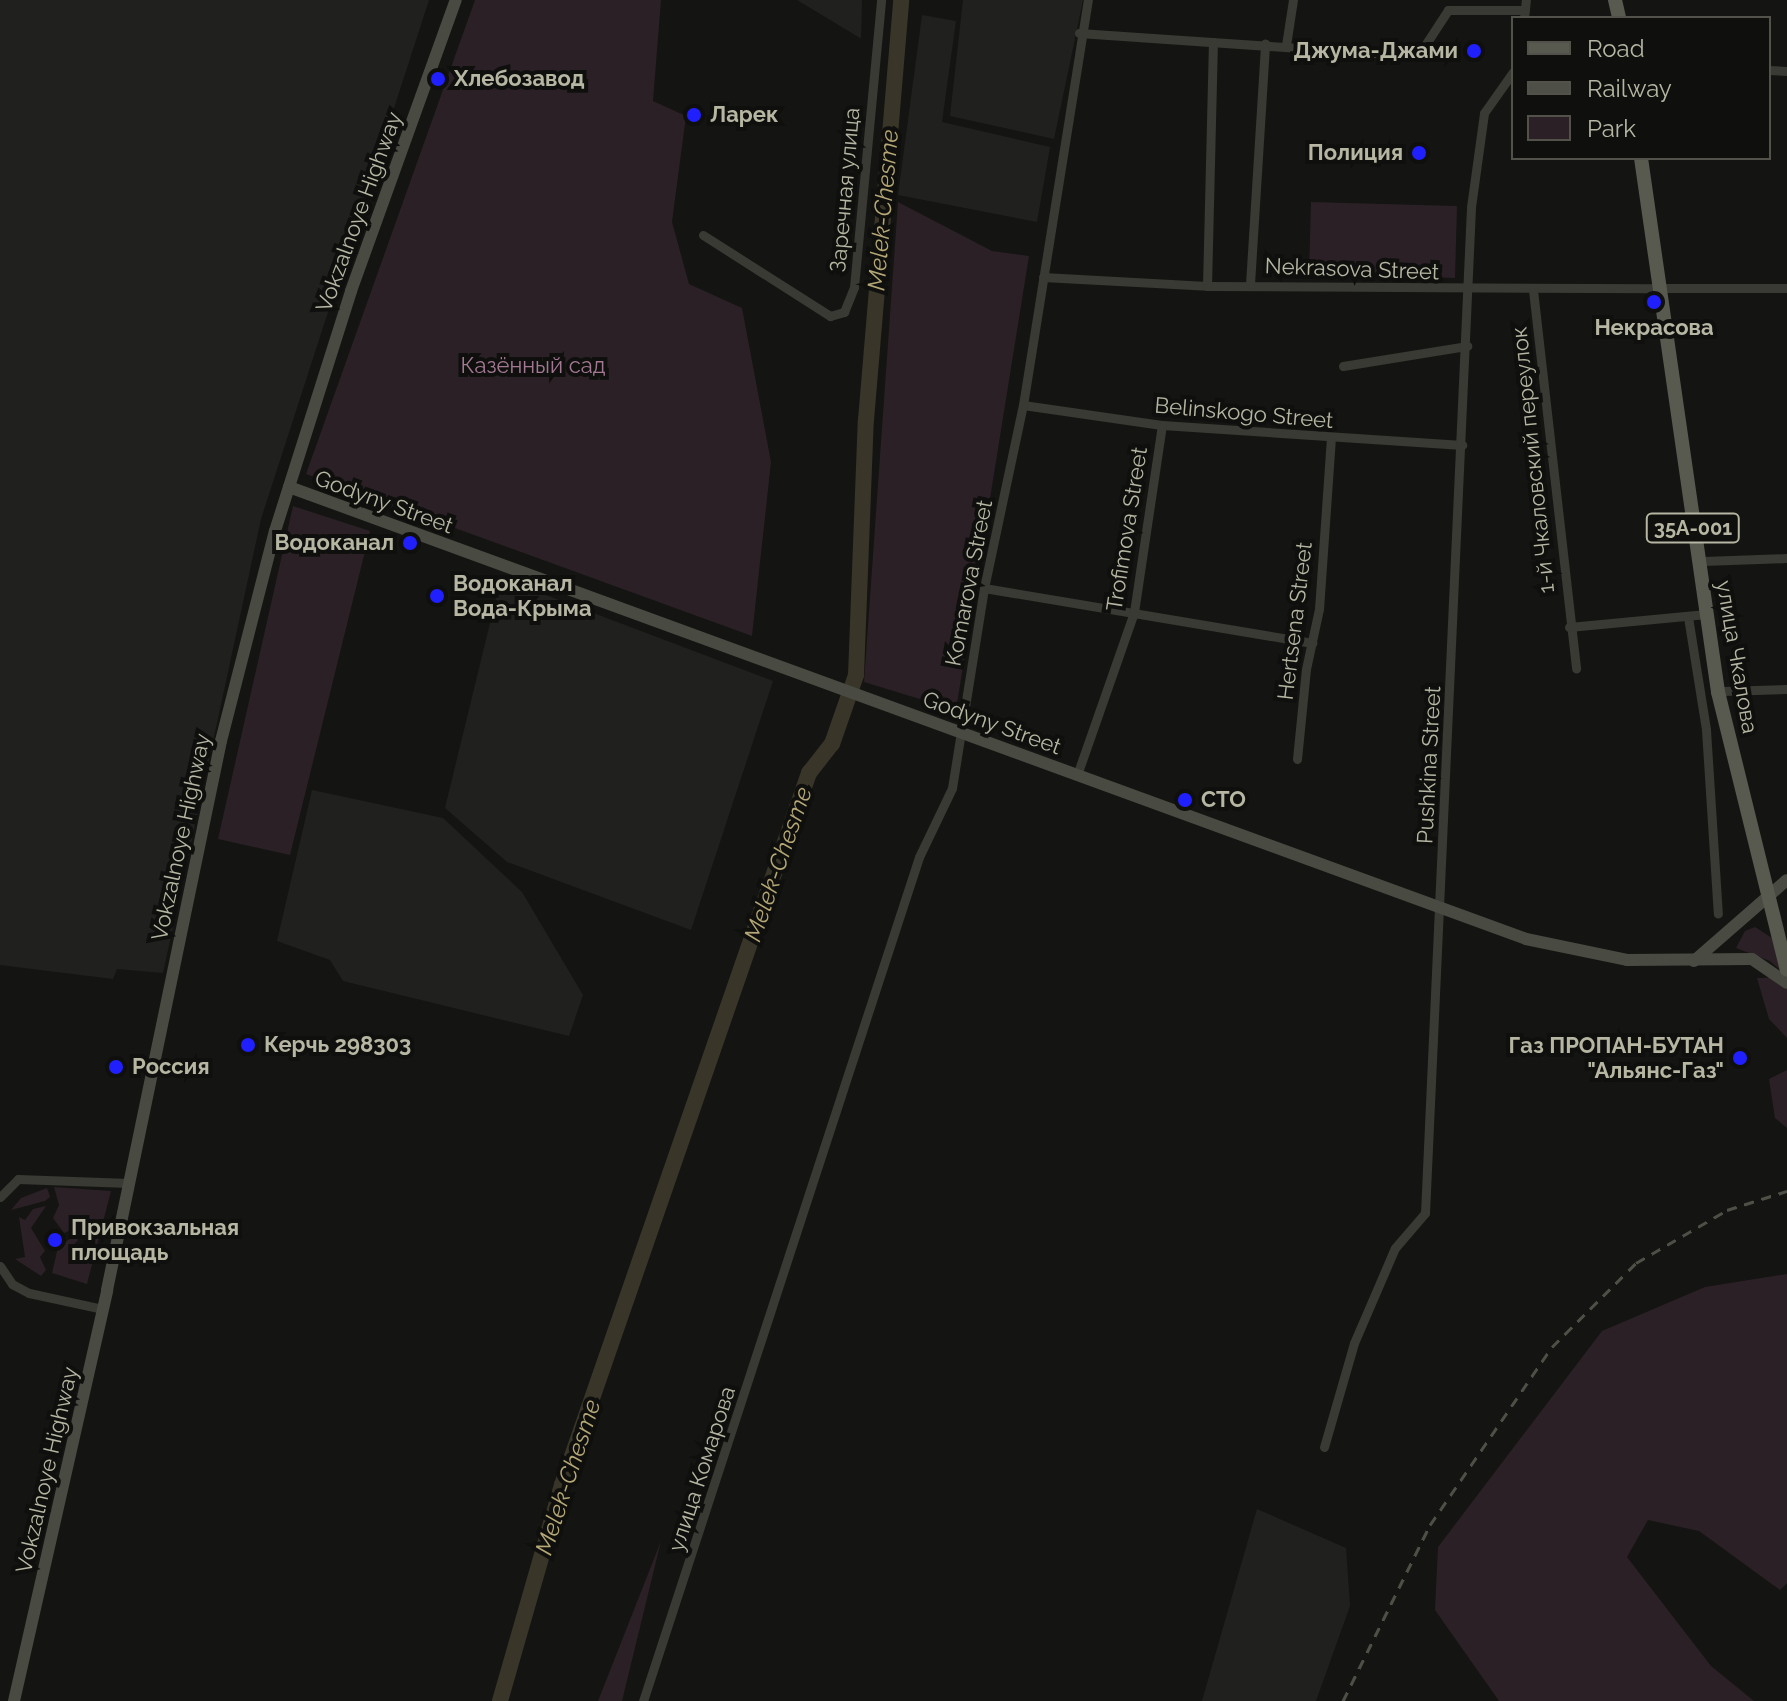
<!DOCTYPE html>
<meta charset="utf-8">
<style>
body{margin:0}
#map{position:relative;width:1787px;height:1701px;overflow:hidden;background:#141412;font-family:Raleway,sans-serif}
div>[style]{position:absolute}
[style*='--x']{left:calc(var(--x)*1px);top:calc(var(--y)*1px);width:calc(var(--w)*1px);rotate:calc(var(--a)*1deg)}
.built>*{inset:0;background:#20211e}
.green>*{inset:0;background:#2a2025}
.river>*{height:16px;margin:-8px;padding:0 8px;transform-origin:8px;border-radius:8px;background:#393528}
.street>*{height:9px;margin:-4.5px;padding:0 4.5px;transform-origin:4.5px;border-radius:4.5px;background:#393a33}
.secondary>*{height:12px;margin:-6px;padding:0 6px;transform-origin:6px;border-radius:6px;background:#494a41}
.primary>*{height:14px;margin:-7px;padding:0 7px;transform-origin:7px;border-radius:7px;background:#58594f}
.rail>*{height:3px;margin-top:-1.5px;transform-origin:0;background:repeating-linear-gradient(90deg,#4e4f46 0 10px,transparent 0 18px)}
.dots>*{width:22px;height:22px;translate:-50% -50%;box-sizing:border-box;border:4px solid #0f0f0e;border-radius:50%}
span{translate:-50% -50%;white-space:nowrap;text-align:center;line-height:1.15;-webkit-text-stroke:8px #0f0f0e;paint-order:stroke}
.shield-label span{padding:2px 6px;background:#0f0f0e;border:2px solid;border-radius:6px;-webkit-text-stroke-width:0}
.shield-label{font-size:20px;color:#b6b6a3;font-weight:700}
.poi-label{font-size:22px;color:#b6b6a3;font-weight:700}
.right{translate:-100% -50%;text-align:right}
.left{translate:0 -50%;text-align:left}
.street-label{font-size:22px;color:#b6b6a3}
.park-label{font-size:22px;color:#a37892}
.water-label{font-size:24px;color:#b5a876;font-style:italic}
.legend{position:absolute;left:1511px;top:16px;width:260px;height:144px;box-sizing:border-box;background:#0f0f0e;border:2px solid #52524a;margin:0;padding:10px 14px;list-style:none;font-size:24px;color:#b6b6a3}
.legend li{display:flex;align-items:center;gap:16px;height:40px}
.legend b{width:40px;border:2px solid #52524a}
</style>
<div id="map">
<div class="built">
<div style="clip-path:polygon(0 0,429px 0,261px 519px,163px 973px,117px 969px,113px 979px,0 965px)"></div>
<div style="clip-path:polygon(797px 0,862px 0,861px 38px,860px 38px)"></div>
<div style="clip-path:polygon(963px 0,1083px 0,1054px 139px,950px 116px)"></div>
<div style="clip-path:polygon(922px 15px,956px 21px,942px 122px,1050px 147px,1037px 222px,898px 195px)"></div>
<div style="clip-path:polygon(501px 578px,773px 681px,691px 930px,507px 862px,445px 808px)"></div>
<div style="clip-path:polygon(312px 790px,443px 818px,522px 892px,583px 995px,569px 1036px,343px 981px,330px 960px,277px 941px)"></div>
<div style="clip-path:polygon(1257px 1509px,1346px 1548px,1350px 1606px,1316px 1701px,1202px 1701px)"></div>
</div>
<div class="green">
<div style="clip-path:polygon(475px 0,661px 0,653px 101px,686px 116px,672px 222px,689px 284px,742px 308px,771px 462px,752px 636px,306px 474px)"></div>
<div style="clip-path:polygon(898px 202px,992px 251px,1029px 256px,956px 710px,864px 682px)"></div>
<div style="clip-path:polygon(1311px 202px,1457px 206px,1455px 278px,1309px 274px)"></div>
<div style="clip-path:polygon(293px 506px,370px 531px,290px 855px,218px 839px)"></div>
<div style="clip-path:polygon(1755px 927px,1772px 938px,1781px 971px,1770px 961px,1736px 948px,1745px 931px)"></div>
<div style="clip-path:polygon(1787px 977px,1787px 1038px,1769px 1019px,1757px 978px)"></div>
<div style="clip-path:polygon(1787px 1070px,1787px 1128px,1775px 1118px,1769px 1079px)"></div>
<div style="clip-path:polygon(54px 1187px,111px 1191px,87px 1284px,52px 1273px,58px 1247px,74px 1236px,78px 1240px,68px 1251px,76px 1259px,92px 1235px,81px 1226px,64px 1233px,53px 1218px,59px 1205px)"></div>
<div style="clip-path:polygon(47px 1188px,50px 1197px,45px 1201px,11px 1210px,21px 1198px)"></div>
<div style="clip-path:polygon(46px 1206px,31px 1228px,45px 1251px,40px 1257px,46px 1270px,41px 1276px,15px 1259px,25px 1257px,19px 1217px,25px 1220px,33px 1209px)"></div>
<div style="clip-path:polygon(1787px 1274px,1787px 1583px,1780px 1590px,1699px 1531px,1648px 1520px,1627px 1557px,1711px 1666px,1754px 1701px,1499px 1701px,1435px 1610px,1438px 1547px,1602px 1331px,1705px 1287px)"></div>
<div style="clip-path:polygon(661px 1541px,622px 1701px,598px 1701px)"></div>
</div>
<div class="river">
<div style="--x:500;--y:1701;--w:225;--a:-74"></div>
<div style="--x:562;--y:1485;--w:754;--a:-70.87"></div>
<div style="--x:809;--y:773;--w:37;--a:-52"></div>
<div style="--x:832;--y:744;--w:73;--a:-70.8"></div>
<div style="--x:856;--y:675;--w:255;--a:-87.8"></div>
<div style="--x:866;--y:420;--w:421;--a:-85.2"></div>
</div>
<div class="street">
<div style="--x:1524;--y:18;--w:18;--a:-84"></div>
<div style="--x:1079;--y:33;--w:340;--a:3.9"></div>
<div style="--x:1418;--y:56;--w:55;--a:-56.9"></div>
<div style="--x:1448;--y:10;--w:77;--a:0"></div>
<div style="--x:1286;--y:45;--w:46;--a:-81.2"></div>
<div style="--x:1769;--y:70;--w:18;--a:3"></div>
<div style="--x:703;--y:235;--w:151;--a:32.5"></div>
<div style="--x:830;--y:316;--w:15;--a:-16"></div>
<div style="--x:844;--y:312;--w:27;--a:-68"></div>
<div style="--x:854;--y:287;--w:288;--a:-84.6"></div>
<div style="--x:1043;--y:277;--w:164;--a:3.1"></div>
<div style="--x:1207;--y:286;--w:453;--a:0.3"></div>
<div style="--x:1250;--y:284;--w:241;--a:-86.4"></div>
<div style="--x:1207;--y:286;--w:244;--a:-88.6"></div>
<div style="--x:1665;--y:288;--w:122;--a:0"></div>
<div style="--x:1533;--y:290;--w:381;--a:83.5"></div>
<div style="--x:1343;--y:366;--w:126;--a:-9.2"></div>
<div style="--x:1023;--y:405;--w:140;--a:8.2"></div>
<div style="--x:1162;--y:425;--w:301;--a:3.8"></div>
<div style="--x:1703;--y:561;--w:84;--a:-2"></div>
<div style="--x:984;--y:588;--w:333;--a:9.5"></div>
<div style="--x:1688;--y:617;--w:114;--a:80.9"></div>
<div style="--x:1706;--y:730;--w:184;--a:86.3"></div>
<div style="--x:1569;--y:627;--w:138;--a:-5.4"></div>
<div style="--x:1723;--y:691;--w:64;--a:-1.8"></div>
<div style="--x:1297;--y:759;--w:90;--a:-84.3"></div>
<div style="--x:1306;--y:669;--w:61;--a:-77.8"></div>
<div style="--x:1319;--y:609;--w:170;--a:-86"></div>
<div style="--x:1077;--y:775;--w:173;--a:-70.7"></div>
<div style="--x:1134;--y:612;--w:189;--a:-81.5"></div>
<div style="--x:0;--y:1197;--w:25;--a:-45"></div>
<div style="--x:18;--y:1179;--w:111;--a:2.1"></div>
<div style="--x:0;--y:1266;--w:22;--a:56"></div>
<div style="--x:12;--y:1284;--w:19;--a:28"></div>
<div style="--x:29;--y:1293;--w:76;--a:12.2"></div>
<div style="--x:1324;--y:1447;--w:108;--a:-73.9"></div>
<div style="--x:1354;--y:1343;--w:103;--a:-66.7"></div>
<div style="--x:1395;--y:1248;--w:46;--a:-49.4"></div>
<div style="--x:1425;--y:1213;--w:1007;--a:-87.38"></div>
<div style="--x:1471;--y:207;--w:95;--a:-82.1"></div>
<div style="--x:1484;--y:113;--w:50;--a:-54.7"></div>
<div style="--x:643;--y:1701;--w:888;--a:-71.89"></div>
<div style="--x:919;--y:857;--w:76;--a:-64.4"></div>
<div style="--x:952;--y:788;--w:203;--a:-80.9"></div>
<div style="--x:984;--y:588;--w:187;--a:-78"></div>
<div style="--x:1023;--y:405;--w:410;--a:-80.9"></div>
</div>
<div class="secondary">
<div style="--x:289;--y:487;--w:1317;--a:20.07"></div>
<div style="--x:1526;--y:939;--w:103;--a:11.7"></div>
<div style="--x:1627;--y:960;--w:125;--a:-0.5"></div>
<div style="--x:1752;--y:959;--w:42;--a:34.4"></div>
<div style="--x:1694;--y:961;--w:123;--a:-41.1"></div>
<div style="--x:14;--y:1701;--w:421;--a:-77.2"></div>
<div style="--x:107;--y:1290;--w:561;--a:-78.27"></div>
<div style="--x:221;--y:741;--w:217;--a:-75.6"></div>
<div style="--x:275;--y:531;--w:252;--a:-72.4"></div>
<div style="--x:351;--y:291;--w:309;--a:-70.2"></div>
</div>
<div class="primary">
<div style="--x:1615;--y:0;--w:18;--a:77"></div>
<div style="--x:1641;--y:158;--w:540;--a:81.79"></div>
<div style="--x:1718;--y:692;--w:286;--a:76.1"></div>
</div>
<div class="rail">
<div style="--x:1343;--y:1701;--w:196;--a:-63.7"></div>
<div style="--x:1430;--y:1525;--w:216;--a:-55.6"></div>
<div style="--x:1552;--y:1347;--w:119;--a:-45"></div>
<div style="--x:1636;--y:1263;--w:105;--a:-30.2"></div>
<div style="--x:1727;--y:1210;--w:63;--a:-17.6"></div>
</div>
<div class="dots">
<div style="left:1474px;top:51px;background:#2020ff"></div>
<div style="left:438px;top:79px;background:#2020ff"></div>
<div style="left:694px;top:115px;background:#2020ff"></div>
<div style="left:1419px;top:153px;background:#2020ff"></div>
<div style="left:1654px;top:302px;background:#2020ff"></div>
<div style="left:410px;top:543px;background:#2020ff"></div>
<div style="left:437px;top:596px;background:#2020ff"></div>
<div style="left:1185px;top:800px;background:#2020ff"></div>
<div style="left:248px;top:1045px;background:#2020ff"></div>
<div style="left:1740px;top:1058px;background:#2020ff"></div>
<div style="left:116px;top:1067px;background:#2020ff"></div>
<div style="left:55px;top:1240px;background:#2020ff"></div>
</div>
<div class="shield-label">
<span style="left:1693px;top:528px">35А-001</span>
</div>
<div class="poi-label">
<span class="right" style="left:1458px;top:51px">Джума-Джами</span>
<span class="left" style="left:454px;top:79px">Хлебозавод</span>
<span class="left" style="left:710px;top:115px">Ларек</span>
<span class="right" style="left:1403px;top:153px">Полиция</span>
<span style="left:1654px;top:328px">Некрасова</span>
<span class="right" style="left:394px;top:543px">Водоканал</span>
<span class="left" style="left:453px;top:596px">Водоканал<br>Вода-Крыма</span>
<span class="left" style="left:1201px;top:800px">СТО</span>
<span class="left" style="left:264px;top:1045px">Керчь 298303</span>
<span class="right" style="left:1724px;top:1058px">Газ ПРОПАН-БУТАН<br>"Альянс-Газ"</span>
<span class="left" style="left:132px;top:1067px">Россия</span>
<span class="left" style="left:71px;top:1240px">Привокзальная<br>площадь</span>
</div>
<div class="street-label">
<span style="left:845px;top:190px;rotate:-85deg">Заречная улица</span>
<span style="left:359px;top:212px;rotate:-70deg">Vokzalnoye Highway</span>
<span style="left:1352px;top:269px;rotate:2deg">Nekrasova Street</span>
<span style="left:1244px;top:413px;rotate:5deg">Belinskogo Street</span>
<span style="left:1533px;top:460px;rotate:-96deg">1-й Чкаловский переулок</span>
<span style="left:384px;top:502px;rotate:20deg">Godyny Street</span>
<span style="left:1127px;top:529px;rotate:-81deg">Trofimova Street</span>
<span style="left:969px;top:583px;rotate:-79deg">Komarova Street</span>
<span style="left:1295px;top:621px;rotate:-83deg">Hertsena Street</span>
<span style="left:1737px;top:657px;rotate:80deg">улица Чкалова</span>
<span style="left:992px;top:723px;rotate:20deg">Godyny Street</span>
<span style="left:1429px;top:765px;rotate:-87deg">Pushkina Street</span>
<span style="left:181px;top:837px;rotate:-78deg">Vokzalnoye Highway</span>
<span style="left:702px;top:1469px;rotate:-72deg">улица Комарова</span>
<span style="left:47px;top:1470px;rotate:-77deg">Vokzalnoye Highway</span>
</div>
<div class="park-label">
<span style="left:533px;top:366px">Казённый сад</span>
</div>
<div class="water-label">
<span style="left:883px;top:210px;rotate:-85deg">Melek-Chesme</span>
<span style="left:778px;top:864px;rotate:-71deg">Melek-Chesme</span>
<span style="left:568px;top:1477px;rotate:-72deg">Melek-Chesme</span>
</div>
<ul class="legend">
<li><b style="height:10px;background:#58594f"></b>Road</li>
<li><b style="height:10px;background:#4e4f46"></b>Railway</li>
<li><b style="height:22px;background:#2a2025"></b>Park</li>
</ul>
</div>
